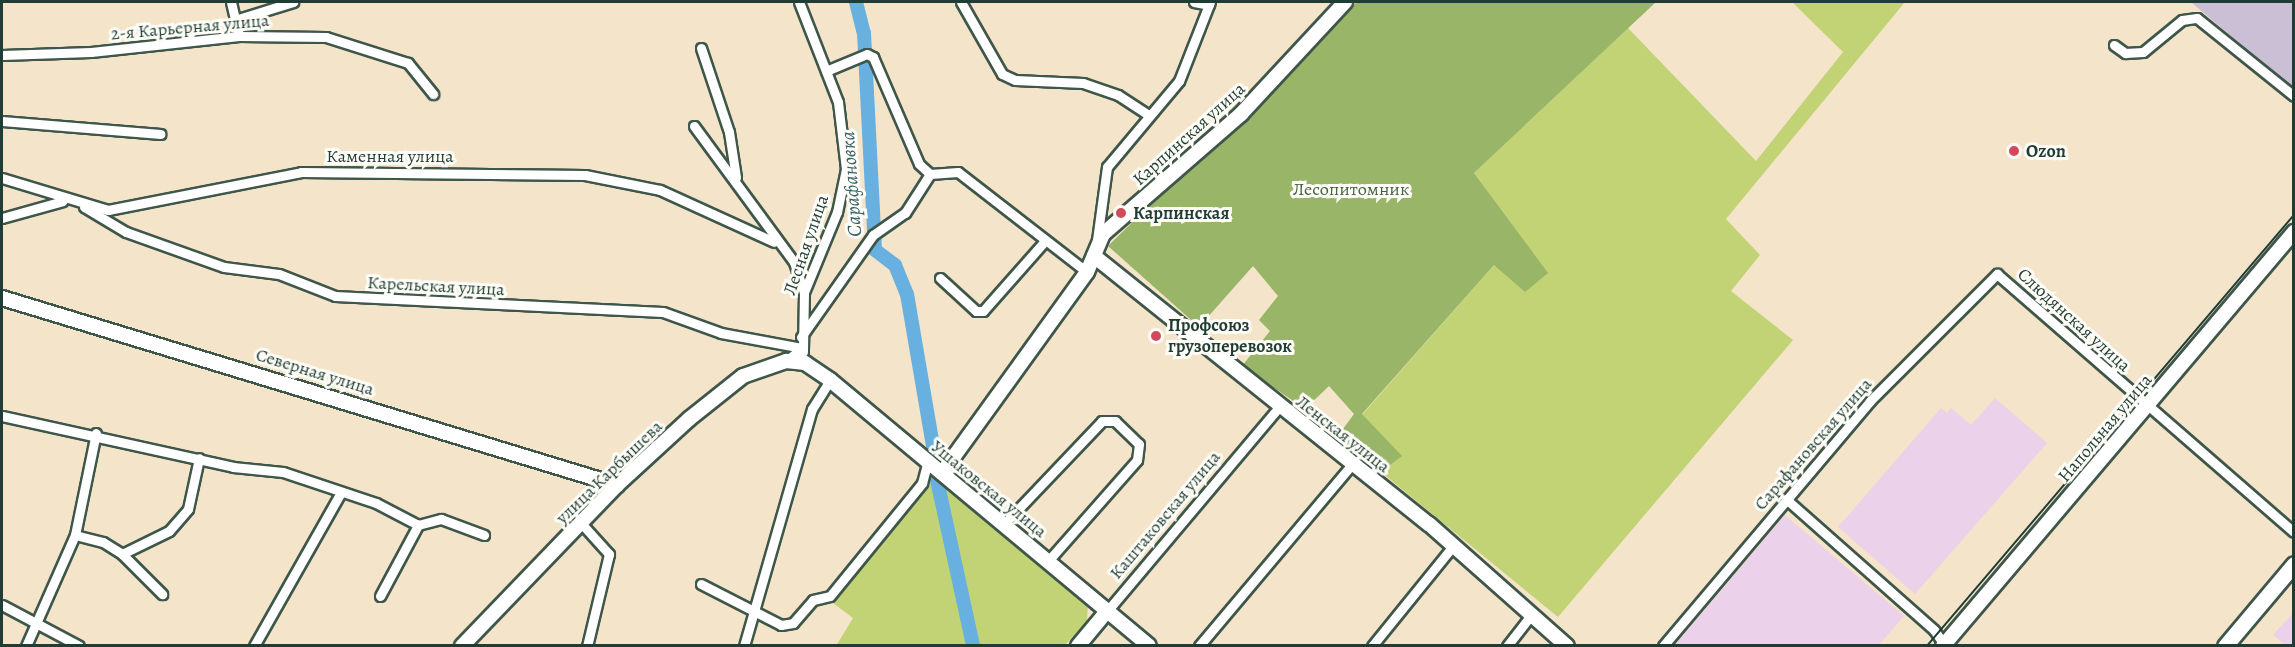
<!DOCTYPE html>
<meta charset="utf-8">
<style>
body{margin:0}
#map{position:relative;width:2295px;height:647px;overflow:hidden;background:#f4e4ca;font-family:Alegreya,serif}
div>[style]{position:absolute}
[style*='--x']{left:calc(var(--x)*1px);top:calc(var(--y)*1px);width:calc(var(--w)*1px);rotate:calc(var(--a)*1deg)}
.built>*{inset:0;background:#ecd1ea}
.industrial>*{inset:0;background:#cbbfd5}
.green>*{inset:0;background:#c2d376}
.forest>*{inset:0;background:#99b567}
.river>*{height:14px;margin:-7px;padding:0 7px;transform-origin:7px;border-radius:7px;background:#68b0df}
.roads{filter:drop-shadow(2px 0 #3f564a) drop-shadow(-2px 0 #3f564a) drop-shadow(0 2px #3f564a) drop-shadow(0 -2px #3f564a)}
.street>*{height:9px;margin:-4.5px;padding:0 4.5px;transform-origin:4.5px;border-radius:4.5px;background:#fff}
.secondary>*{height:14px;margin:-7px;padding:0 7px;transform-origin:7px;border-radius:7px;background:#fff}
.primary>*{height:15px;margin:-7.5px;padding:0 7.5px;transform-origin:7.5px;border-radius:7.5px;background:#fff}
.tram>*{height:1.5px;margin:-0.75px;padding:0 0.75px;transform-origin:0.75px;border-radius:0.75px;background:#1f3d34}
.dots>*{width:16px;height:16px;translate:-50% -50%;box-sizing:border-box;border:3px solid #fdfcf7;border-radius:50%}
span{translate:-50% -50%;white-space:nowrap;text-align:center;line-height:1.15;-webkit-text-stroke:6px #fdfcf7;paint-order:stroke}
.street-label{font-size:18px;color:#1f3d34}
.poi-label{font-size:18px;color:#1f3d34;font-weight:700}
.left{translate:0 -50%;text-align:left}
.park-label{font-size:18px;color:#486244}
.water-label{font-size:20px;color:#356067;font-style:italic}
.frame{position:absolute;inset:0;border:3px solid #1f3d34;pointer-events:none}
</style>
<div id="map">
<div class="built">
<div style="clip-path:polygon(1995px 398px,2047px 443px,1915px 594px,1838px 527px,1941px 408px,1947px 413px,1951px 408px,1971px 425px)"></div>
<div style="clip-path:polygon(1785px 515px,1904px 616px,1879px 645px,1675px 645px)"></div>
<div style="clip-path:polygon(2293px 613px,2293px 645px,2285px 645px,2273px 635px)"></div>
</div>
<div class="industrial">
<div style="clip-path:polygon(2191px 2px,2293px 2px,2293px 89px)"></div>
</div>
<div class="green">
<div style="clip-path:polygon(1792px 2px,1905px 2px,1726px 219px,1760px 255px,1731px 291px,1793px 340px,1558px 617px,1381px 472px,1401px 456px,1362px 415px,1494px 265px,1547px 273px,1474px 173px,1628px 28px,1756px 161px,1843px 52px)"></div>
<div style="clip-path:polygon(931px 474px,1088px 602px,1087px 621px,1065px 645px,836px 646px,853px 618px,833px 603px)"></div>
</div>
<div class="forest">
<div style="clip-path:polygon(1357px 2px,1656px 2px,1474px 173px,1548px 273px,1525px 292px,1494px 265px,1362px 414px,1402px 456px,1381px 472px,1337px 437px,1354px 414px,1329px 386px,1305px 409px,1242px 366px,1270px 331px,1259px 320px,1278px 296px,1253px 266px,1199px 327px,1108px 246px)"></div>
</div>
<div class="river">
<div style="--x:856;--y:2;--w:32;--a:76"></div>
<div style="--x:864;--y:33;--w:217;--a:87.1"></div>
<div style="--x:875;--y:250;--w:25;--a:37"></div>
<div style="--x:895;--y:265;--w:31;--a:68"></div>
<div style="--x:907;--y:294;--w:165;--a:80.3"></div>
<div style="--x:935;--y:471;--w:179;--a:77.7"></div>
</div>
<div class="roads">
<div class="street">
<div style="--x:231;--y:2;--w:35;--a:77"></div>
<div style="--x:799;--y:2;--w:107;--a:68.7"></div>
<div style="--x:838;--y:102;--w:67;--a:83.2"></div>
<div style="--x:846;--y:169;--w:44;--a:101.8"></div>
<div style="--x:837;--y:212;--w:87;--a:112.4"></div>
<div style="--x:804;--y:292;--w:60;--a:91"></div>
<div style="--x:961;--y:2;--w:83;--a:60.3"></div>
<div style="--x:1002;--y:74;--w:14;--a:25"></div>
<div style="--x:1015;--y:80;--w:68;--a:2.5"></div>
<div style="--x:1083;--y:83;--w:37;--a:19"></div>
<div style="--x:1118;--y:95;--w:37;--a:33"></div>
<div style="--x:1194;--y:2;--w:15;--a:11"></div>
<div style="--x:238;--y:19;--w:58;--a:-17.2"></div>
<div style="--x:2114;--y:45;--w:14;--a:36"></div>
<div style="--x:2125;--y:53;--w:18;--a:-3"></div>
<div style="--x:2143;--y:52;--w:50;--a:-39.4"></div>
<div style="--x:2182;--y:20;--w:15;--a:-8"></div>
<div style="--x:2197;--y:18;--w:124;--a:38.8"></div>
<div style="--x:701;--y:48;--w:89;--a:71.6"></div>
<div style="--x:729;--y:132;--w:46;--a:81.2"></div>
<div style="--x:2;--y:55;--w:89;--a:-1.9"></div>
<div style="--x:91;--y:52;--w:149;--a:-6.2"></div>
<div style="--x:239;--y:36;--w:87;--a:0.7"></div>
<div style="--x:326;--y:37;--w:86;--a:17.6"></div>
<div style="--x:408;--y:63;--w:40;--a:51"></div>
<div style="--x:826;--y:71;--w:44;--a:-22.5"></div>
<div style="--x:867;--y:54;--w:7;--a:27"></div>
<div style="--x:873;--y:57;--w:116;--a:66.7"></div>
<div style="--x:919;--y:164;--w:15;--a:42"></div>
<div style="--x:930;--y:174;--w:28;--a:-4"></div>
<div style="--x:958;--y:172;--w:163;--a:37.8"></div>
<div style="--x:2;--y:121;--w:159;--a:4.7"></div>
<div style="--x:694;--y:126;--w:169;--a:53.7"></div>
<div style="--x:794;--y:262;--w:32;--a:72"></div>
<div style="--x:2;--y:178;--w:111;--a:16.8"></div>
<div style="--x:108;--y:210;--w:197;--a:-11.1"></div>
<div style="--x:301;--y:172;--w:284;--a:0.6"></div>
<div style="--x:585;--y:175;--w:76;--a:11.3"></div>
<div style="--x:660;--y:190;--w:125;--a:24.5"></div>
<div style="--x:84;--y:207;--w:49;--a:30.8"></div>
<div style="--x:126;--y:232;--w:104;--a:19.7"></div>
<div style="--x:224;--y:267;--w:55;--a:7.3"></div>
<div style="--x:279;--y:274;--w:60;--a:21.4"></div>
<div style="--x:335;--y:296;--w:328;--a:2.8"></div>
<div style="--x:663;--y:312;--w:62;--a:19.9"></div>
<div style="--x:721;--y:333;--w:82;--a:10.5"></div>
<div style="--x:802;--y:348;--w:19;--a:141"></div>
<div style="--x:2;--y:218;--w:63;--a:-15.6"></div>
<div style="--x:1097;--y:240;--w:74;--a:-82.2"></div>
<div style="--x:1107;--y:167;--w:112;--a:-50.1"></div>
<div style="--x:1179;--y:81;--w:85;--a:-68.6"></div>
<div style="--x:940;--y:278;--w:49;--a:42.5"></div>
<div style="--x:976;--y:311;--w:7;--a:0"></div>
<div style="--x:983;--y:311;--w:94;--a:-48.5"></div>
<div style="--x:801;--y:337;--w:125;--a:-54.8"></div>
<div style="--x:873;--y:235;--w:39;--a:-35"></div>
<div style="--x:905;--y:213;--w:46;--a:-57.3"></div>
<div style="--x:2;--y:416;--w:237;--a:12.4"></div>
<div style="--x:233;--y:467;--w:50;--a:5.7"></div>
<div style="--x:283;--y:472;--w:98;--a:18.4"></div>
<div style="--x:376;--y:503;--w:47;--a:27.6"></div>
<div style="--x:418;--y:525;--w:24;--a:-15"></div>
<div style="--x:441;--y:519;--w:46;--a:20.4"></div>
<div style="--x:1786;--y:499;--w:198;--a:41.5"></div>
<div style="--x:1934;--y:630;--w:19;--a:55"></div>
<div style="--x:581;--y:523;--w:42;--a:47.9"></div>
<div style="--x:609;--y:554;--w:95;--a:103.4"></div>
<div style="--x:1004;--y:524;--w:142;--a:-46.4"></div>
<div style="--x:1102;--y:421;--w:13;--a:0"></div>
<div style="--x:1115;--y:421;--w:33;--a:44"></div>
<div style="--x:1139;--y:444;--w:16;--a:97"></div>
<div style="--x:1137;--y:460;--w:135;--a:131.4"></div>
<div style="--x:75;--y:535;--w:29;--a:14"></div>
<div style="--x:103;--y:542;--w:22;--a:32"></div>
<div style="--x:122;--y:554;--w:57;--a:45"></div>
<div style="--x:122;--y:554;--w:52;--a:-26.1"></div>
<div style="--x:169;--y:531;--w:29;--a:-49"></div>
<div style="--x:188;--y:509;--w:52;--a:-77.8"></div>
<div style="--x:701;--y:584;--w:90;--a:27.1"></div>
<div style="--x:781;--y:625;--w:12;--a:-9"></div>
<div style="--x:793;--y:623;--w:30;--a:-49"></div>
<div style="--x:813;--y:600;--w:17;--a:-13"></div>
<div style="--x:830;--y:596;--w:146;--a:-50.8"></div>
<div style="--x:922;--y:483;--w:23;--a:-75"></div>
<div style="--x:380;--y:596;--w:81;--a:-61.8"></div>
<div style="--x:2;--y:605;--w:87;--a:28"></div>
<div style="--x:1108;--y:610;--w:265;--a:-49.9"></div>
<div style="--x:26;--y:646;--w:121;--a:-66.2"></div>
<div style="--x:75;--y:535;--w:104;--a:-78.4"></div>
<div style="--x:254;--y:646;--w:175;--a:-60.5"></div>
<div style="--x:744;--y:646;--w:247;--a:-74"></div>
<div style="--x:812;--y:409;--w:34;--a:-58"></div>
<div style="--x:1199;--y:646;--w:239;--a:-49.9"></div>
<div style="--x:1372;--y:646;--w:129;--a:-51"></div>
<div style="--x:1507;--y:646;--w:39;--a:-52"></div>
<div style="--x:1663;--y:646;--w:321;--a:-49.8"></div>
<div style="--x:1870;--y:401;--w:180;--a:-45"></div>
<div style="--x:1997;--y:274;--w:393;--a:41"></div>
</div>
<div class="secondary">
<div style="--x:1094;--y:256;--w:429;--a:38.7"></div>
<div style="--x:1429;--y:524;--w:184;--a:41.5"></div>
<div style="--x:2;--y:298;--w:643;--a:16.91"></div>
<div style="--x:942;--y:473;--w:248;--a:-54.2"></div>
<div style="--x:1087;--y:272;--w:41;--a:-67.2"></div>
<div style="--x:1103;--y:234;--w:183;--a:-41"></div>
<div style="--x:1241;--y:114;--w:153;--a:-47.1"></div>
<div style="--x:462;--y:646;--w:223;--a:-46.1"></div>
<div style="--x:617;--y:485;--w:98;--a:-42.5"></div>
<div style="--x:689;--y:419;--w:69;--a:-38.5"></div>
<div style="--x:743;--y:376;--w:46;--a:-19.2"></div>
<div style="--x:786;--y:361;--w:19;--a:6"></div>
<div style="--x:805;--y:363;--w:30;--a:34"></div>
<div style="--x:830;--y:380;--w:415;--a:39.8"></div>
<div style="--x:1078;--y:646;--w:47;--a:-50.2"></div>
<div style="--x:1943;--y:646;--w:543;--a:-49.71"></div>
</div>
<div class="primary">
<div style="--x:2225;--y:646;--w:107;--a:-49.9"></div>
</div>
</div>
<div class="tram">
<div style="--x:1927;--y:646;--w:566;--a:-49.59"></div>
</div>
<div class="dots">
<div style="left:2014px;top:151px;background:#d1495b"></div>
<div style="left:1121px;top:213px;background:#d1495b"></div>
<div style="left:1156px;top:336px;background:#d1495b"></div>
</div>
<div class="street-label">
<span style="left:190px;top:27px;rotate:-5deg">2-я Карьерная улица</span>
<span style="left:1189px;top:134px;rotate:-42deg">Карпинская улица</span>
<span style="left:390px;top:156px">Каменная улица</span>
<span style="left:806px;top:245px;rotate:-71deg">Лесная улица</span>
<span style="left:436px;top:286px;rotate:3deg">Карельская улица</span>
<span style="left:2074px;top:320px;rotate:42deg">Слюдянская улица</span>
<span style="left:315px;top:372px;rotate:17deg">Северная улица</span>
<span style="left:2105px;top:428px;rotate:-50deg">Напольная улица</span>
<span style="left:1343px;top:434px;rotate:38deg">Ленская улица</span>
<span style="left:1813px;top:444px;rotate:-49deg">Сарафановская улица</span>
<span style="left:609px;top:472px;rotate:-44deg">улица Карбышева</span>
<span style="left:989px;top:489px;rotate:39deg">Ушаковская улица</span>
<span style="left:1165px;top:515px;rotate:-50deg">Каштаковская улица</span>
</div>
<div class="poi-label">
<span class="left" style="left:2026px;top:151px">Ozon</span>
<span class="left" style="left:1133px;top:213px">Карпинская</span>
<span class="left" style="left:1168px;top:336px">Профсоюз<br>грузоперевозок</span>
</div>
<div class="park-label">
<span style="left:1351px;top:189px">Лесопитомник</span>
</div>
<div class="water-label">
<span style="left:851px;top:184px;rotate:-94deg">Сарафановка</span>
</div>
<div class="frame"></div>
</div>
